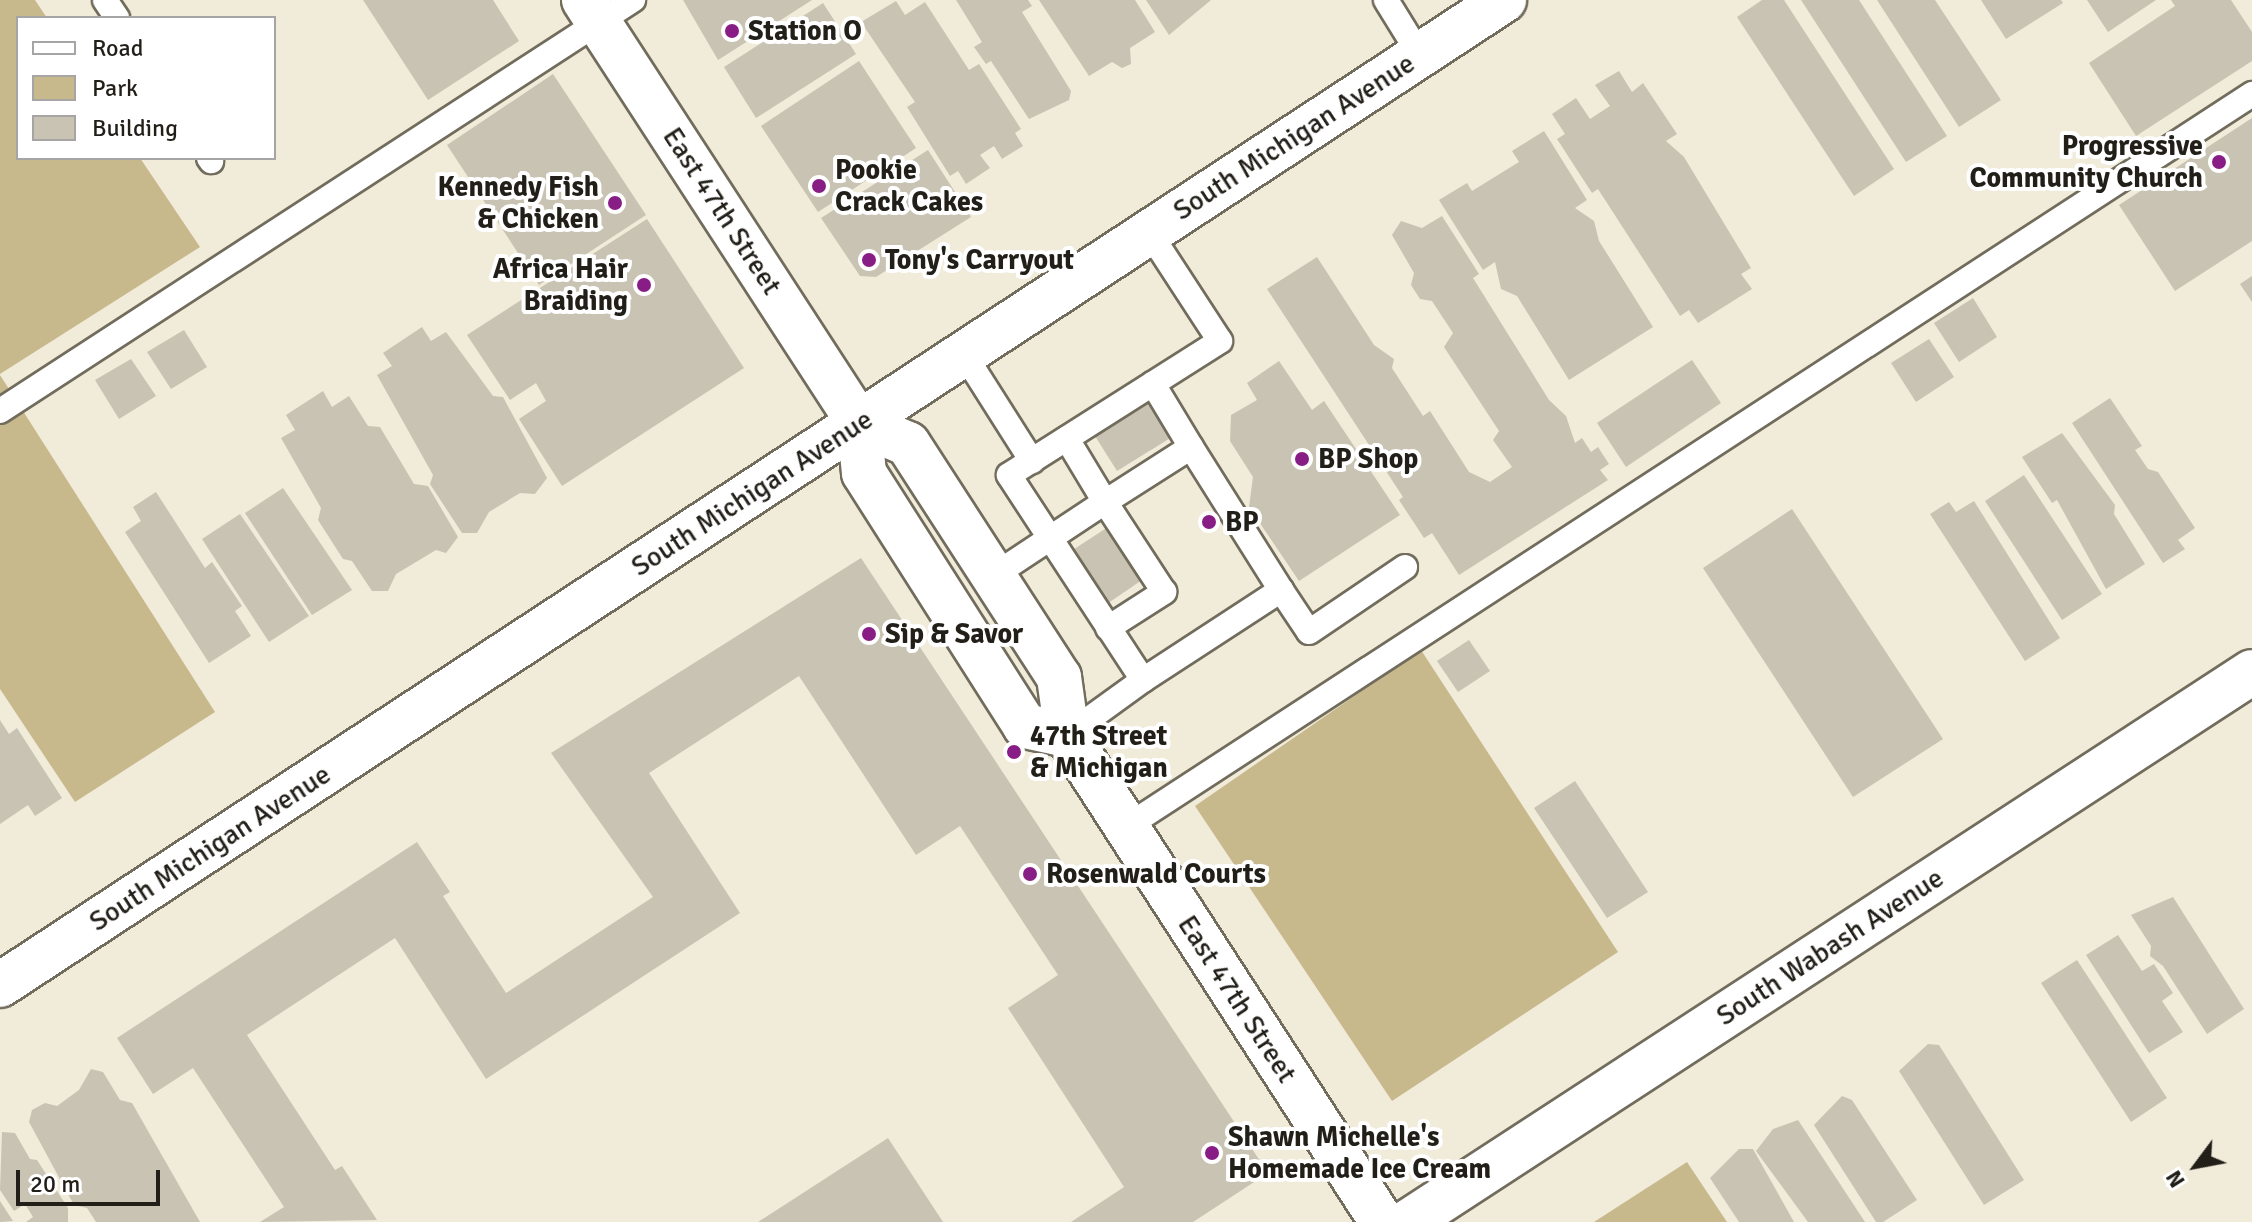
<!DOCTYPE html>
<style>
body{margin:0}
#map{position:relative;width:2252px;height:1222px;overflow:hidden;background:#f1ebda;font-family:Signika,sans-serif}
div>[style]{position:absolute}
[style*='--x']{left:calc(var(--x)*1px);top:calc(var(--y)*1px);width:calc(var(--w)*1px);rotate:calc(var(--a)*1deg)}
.green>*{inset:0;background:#c8b98d}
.building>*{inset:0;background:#c8c3b2}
.roads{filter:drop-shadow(2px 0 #716c5c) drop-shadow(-2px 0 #716c5c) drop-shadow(0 2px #716c5c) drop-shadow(0 -2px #716c5c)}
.lane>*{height:24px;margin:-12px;padding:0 12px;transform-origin:12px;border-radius:12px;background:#fff}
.street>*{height:44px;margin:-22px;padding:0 22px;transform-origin:22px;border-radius:22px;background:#fff}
.secondary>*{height:44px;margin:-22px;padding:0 22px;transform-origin:22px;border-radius:22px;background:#fff}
.dots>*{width:22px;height:22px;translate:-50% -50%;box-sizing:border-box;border:4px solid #fff;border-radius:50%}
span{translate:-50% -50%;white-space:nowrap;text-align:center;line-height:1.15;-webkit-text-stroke:8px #fff;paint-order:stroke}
.poi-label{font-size:28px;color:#221f19;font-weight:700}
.left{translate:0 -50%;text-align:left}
.right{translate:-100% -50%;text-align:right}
.street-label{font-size:28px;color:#221f19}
.legend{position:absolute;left:16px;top:16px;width:260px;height:144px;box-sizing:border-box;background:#fff;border:2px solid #a7a5a3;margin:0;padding:10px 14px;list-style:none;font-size:24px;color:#221f19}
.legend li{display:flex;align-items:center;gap:16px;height:40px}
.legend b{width:40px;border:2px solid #a7a5a3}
.north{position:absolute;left:2156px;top:1126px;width:80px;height:80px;-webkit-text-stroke:6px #fff;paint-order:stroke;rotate:238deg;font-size:22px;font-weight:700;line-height:32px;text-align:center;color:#221f19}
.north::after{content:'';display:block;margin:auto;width:28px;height:36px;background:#221f19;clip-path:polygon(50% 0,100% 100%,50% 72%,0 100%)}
.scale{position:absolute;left:16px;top:1170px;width:144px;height:36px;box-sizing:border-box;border:4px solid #221f19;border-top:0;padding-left:10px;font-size:24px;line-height:28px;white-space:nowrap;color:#221f19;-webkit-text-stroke:6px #fff;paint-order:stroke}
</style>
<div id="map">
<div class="green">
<div style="clip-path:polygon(0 0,35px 0,47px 18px,18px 18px,18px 158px,140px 158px,200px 247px,0 374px)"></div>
<div style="clip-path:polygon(0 375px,215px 712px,75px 802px,0 689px)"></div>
<div style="clip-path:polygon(1421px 650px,1618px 952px,1392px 1101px,1195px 806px)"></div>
<div style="clip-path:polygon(1687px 1162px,1727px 1222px,1594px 1222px)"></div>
</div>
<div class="building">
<div style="clip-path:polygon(363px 0,493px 0,519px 41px,428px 100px)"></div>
<div style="clip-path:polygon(683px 0,812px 0,718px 60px)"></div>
<div style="clip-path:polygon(956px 0,1028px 0,1032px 6px,1022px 12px,1071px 91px,1069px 100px,1029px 119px,991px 61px,986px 64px,974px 47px,982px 42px)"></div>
<div style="clip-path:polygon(1039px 0,1135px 0,1155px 32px,1130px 48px,1131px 64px,1122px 68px,1112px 62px,1089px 76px)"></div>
<div style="clip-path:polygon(1146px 0,1211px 0,1169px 35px)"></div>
<div style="clip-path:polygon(1762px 0,1784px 0,1894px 169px,1854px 196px,1737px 17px)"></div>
<div style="clip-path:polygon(1801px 0,1859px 0,1947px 136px,1906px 162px)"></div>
<div style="clip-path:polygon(1877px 0,1935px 0,2001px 100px,1959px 127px)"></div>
<div style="clip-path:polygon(1981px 0,2061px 0,2063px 3px,2006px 39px)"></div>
<div style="clip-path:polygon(2087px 0,2156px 0,2108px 32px)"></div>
<div style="clip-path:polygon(2171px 0,2231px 0,2252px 32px,2252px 61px,2136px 136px,2089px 63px,2175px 6px)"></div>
<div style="clip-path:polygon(896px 1px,905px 15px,925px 2px,969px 70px,979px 64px,1021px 129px,1015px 133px,1023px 146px,1002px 159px,994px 146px,980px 155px,990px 168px,966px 184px,958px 171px,950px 176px,907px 107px,915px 102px,861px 22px)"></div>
<div style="clip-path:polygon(823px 3px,856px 54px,756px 118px,724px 67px)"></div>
<div style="clip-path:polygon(859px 61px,916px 148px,818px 212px,761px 126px)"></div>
<div style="clip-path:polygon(1619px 71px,1632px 92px,1643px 83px,1677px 134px,1666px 141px,1684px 157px,1751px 268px,1741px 274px,1752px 289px,1698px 323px,1689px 310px,1680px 316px,1598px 189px,1592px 193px,1557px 139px,1565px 134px,1552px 114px,1576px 98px,1590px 119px,1610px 106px,1595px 85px)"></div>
<div style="clip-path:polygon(553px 74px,646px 215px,539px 285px,447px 145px)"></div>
<div style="clip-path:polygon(2252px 118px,2252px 241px,2175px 291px,2119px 205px)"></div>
<div style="clip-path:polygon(1544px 131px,1587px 200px,1575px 208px,1594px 221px,1599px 241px,1653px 327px,1569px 380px,1517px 296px,1501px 289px,1495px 262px,1483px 270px,1439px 200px,1467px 183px,1472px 191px,1519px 162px,1512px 151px)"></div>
<div style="clip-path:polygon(928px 150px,971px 217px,876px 277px,860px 276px,821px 218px)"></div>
<div style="clip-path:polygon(1442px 216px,1479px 274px,1473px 278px,1549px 400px,1566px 416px,1575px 443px,1582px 438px,1591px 452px,1598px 447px,1609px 464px,1600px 470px,1608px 480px,1459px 575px,1432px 533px,1424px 538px,1399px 500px,1403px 497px,1267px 289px,1317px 257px,1374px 345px,1394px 359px,1392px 368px,1423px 416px,1430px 411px,1469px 472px,1490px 482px,1512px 467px,1493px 440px,1499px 431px,1444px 347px,1453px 333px,1432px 301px,1420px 299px,1411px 285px,1414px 273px,1392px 235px,1401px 221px,1422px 228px)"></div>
<div style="clip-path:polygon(647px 219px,744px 368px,562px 486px,519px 419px,546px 401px,536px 383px,510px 400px,467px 335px)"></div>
<div style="clip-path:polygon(2252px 276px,2252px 302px,2240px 284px)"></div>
<div style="clip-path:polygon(1973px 298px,1997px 337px,1959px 362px,1934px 323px)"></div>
<div style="clip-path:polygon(422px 327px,431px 341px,446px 332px,493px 396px,503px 397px,547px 478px,535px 494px,520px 493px,489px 512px,477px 533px,462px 533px,430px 484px,433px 475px,377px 375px,392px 366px,383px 353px)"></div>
<div style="clip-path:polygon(184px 330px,207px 367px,171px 389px,147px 352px)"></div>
<div style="clip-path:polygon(1929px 339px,1954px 377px,1916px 402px,1891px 363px)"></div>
<div style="clip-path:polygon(131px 359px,156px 396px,119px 419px,95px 380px)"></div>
<div style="clip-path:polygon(1692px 360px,1721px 403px,1626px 467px,1597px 423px)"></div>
<div style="clip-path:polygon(1279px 361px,1312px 410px,1324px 401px,1400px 515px,1299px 581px,1249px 507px,1253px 477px,1230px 441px,1231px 415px,1257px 400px,1247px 383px)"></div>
<div style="clip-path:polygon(323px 391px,332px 407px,349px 396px,368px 426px,380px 427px,414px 484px,428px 486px,458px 537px,446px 553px,436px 550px,396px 574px,388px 591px,372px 591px,352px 561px,343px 559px,318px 520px,321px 508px,281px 438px,295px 430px,286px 415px)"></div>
<div style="clip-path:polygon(1144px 395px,1172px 437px,1117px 471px,1090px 428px)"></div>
<div style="clip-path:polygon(2110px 398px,2142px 446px,2135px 450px,2148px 469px,2158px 472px,2195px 528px,2178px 540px,2185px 549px,2163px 563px,2072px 423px)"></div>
<div style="clip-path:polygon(2062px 433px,2115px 505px,2114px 514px,2145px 564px,2106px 589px,2057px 500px,2052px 503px,2022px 457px)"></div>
<div style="clip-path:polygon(2024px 475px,2102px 594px,2062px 620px,1985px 501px)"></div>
<div style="clip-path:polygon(283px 488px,352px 590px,312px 615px,245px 513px)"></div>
<div style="clip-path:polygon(156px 492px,205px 568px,212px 562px,242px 606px,235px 611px,251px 636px,209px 663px,125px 532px,141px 521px,133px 507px)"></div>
<div style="clip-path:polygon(1974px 501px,2060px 638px,2025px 661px,1930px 514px,1949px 502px,1956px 512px)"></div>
<div style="clip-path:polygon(1792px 509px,1943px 739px,1853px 797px,1703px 568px)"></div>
<div style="clip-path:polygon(240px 514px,309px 616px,269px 642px,202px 539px)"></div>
<div style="clip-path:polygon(1108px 527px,1142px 580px,1101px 608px,1065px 555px)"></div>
<div style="clip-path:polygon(861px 558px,1268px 1173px,1193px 1222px,1071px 1222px,1124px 1187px,1008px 1008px,1058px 975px,960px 826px,916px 855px,799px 676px,649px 773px,740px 913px,486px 1079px,395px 938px,247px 1035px,335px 1170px,342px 1166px,377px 1220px,260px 1222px,284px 1207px,193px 1068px,153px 1094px,117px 1038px,417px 842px,450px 892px,443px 896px,506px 993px,653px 897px,551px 753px)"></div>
<div style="clip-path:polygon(1469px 640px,1490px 671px,1458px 692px,1437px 661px)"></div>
<div style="clip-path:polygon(0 720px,9px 734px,17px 728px,62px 798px,35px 816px,28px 805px,0 824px)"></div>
<div style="clip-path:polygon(1575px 781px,1648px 892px,1607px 918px,1534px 808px)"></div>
<div style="clip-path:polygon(2173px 897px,2244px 1009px,2207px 1034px,2163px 966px,2150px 956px,2151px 946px,2131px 915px)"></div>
<div style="clip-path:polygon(2118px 935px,2142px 971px,2154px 964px,2173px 993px,2162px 1001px,2183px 1032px,2149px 1053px,2086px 955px)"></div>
<div style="clip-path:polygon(2077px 960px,2167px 1098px,2131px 1122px,2041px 983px)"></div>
<div style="clip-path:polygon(1928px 1044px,1939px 1045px,2024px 1180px,1984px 1205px,1899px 1071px)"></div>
<div style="clip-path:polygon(91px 1069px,103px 1072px,120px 1100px,132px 1103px,200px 1222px,96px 1222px,87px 1208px,74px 1205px,29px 1122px,32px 1110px,45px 1103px,57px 1106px,79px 1090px)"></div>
<div style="clip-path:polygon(1842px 1096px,1852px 1100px,1917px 1200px,1883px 1222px,1876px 1222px,1814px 1125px)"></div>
<div style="clip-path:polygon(1798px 1120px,1865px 1222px,1808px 1222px,1756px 1151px,1773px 1129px)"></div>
<div style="clip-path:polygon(2px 1132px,15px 1133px,30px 1159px,37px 1160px,68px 1208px,68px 1222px,26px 1222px,33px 1217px,25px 1204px,14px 1211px,0 1190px)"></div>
<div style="clip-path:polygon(888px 1138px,943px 1222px,758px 1222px)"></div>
<div style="clip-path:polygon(1739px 1149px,1753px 1149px,1794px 1222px,1739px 1222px,1710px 1178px)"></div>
<div style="clip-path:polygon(0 1201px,13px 1221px,0 1222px)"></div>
</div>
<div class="roads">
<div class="lane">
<div style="--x:105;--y:0;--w:22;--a:56"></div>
<div style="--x:1386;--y:0;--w:65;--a:58.3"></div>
<div style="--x:209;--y:158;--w:4;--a:56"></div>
<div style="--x:964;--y:354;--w:127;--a:57.6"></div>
<div style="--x:0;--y:411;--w:755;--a:-33"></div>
<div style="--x:993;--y:576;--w:134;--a:-33.5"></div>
<div style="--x:1105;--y:502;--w:74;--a:-121.1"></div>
<div style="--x:1281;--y:590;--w:50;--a:56.3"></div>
<div style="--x:1309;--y:632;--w:116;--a:-34.1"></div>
<div style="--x:1108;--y:628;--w:67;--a:-32.7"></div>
<div style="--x:1164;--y:592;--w:108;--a:-123.2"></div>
<div style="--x:1105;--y:502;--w:102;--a:-32.6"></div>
<div style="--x:1191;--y:447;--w:74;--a:-121.1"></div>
<div style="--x:1143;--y:680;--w:165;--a:-33.1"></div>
<div style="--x:1281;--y:590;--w:169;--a:-122.2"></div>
<div style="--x:1067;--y:735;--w:94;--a:-35.9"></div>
<div style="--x:1143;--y:680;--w:245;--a:-123.2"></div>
<div style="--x:1009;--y:475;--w:250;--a:-32.4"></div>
<div style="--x:1220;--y:341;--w:130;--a:-123.1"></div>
<div style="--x:1126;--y:827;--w:1344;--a:-33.06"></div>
</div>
<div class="street">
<div style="--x:1408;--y:1222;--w:1007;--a:-33.09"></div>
</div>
<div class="secondary">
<div style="--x:584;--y:0;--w:505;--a:56.97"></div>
<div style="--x:859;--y:423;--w:50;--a:84.3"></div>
<div style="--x:864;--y:473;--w:300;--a:57.5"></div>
<div style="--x:1025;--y:726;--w:43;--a:12.1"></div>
<div style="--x:859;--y:423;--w:53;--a:23.2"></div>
<div style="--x:908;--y:444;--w:278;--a:57.1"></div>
<div style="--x:1059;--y:677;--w:59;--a:82.1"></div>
<div style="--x:1067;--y:735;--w:580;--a:57.1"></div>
<div style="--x:0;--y:985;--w:1798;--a:-33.22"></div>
</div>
</div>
<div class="dots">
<div style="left:732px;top:31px;background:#881e85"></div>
<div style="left:2219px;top:162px;background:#881e85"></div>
<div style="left:819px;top:186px;background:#881e85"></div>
<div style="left:615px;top:203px;background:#881e85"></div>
<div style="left:869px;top:260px;background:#881e85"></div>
<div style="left:644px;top:285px;background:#881e85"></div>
<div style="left:1302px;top:459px;background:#881e85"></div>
<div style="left:1209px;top:522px;background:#881e85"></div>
<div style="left:869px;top:634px;background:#881e85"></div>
<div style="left:1014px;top:752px;background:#881e85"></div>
<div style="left:1030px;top:874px;background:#881e85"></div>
<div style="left:1212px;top:1153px;background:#881e85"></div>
</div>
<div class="poi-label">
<span class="left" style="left:748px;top:31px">Station O</span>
<span class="right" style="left:2203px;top:162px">Progressive<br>Community Church</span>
<span class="left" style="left:835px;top:186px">Pookie<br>Crack Cakes</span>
<span class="right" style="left:599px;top:203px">Kennedy Fish<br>&amp; Chicken</span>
<span class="left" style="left:885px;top:260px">Tony's Carryout</span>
<span class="right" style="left:628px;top:285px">Africa Hair<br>Braiding</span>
<span class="left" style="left:1318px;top:459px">BP Shop</span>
<span class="left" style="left:1225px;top:522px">BP</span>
<span class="left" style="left:885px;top:634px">Sip &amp; Savor</span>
<span class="left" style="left:1030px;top:752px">47th Street<br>&amp; Michigan</span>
<span class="left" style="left:1046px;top:874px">Rosenwald Courts</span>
<span class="left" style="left:1228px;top:1153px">Shawn Michelle's<br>Homemade Ice Cream</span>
</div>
<div class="street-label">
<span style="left:1294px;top:137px;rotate:-33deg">South Michigan Avenue</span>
<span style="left:722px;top:211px;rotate:57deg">East 47th Street</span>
<span style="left:752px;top:493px;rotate:-33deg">South Michigan Avenue</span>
<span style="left:210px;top:848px;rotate:-33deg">South Michigan Avenue</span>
<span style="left:1830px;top:947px;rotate:-33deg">South Wabash Avenue</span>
<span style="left:1237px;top:999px;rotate:57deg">East 47th Street</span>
</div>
<ul class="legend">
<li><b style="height:10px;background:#fff"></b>Road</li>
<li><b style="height:22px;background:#c8b98d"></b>Park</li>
<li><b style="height:22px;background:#c8c3b2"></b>Building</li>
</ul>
<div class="north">N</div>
<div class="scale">20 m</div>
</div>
